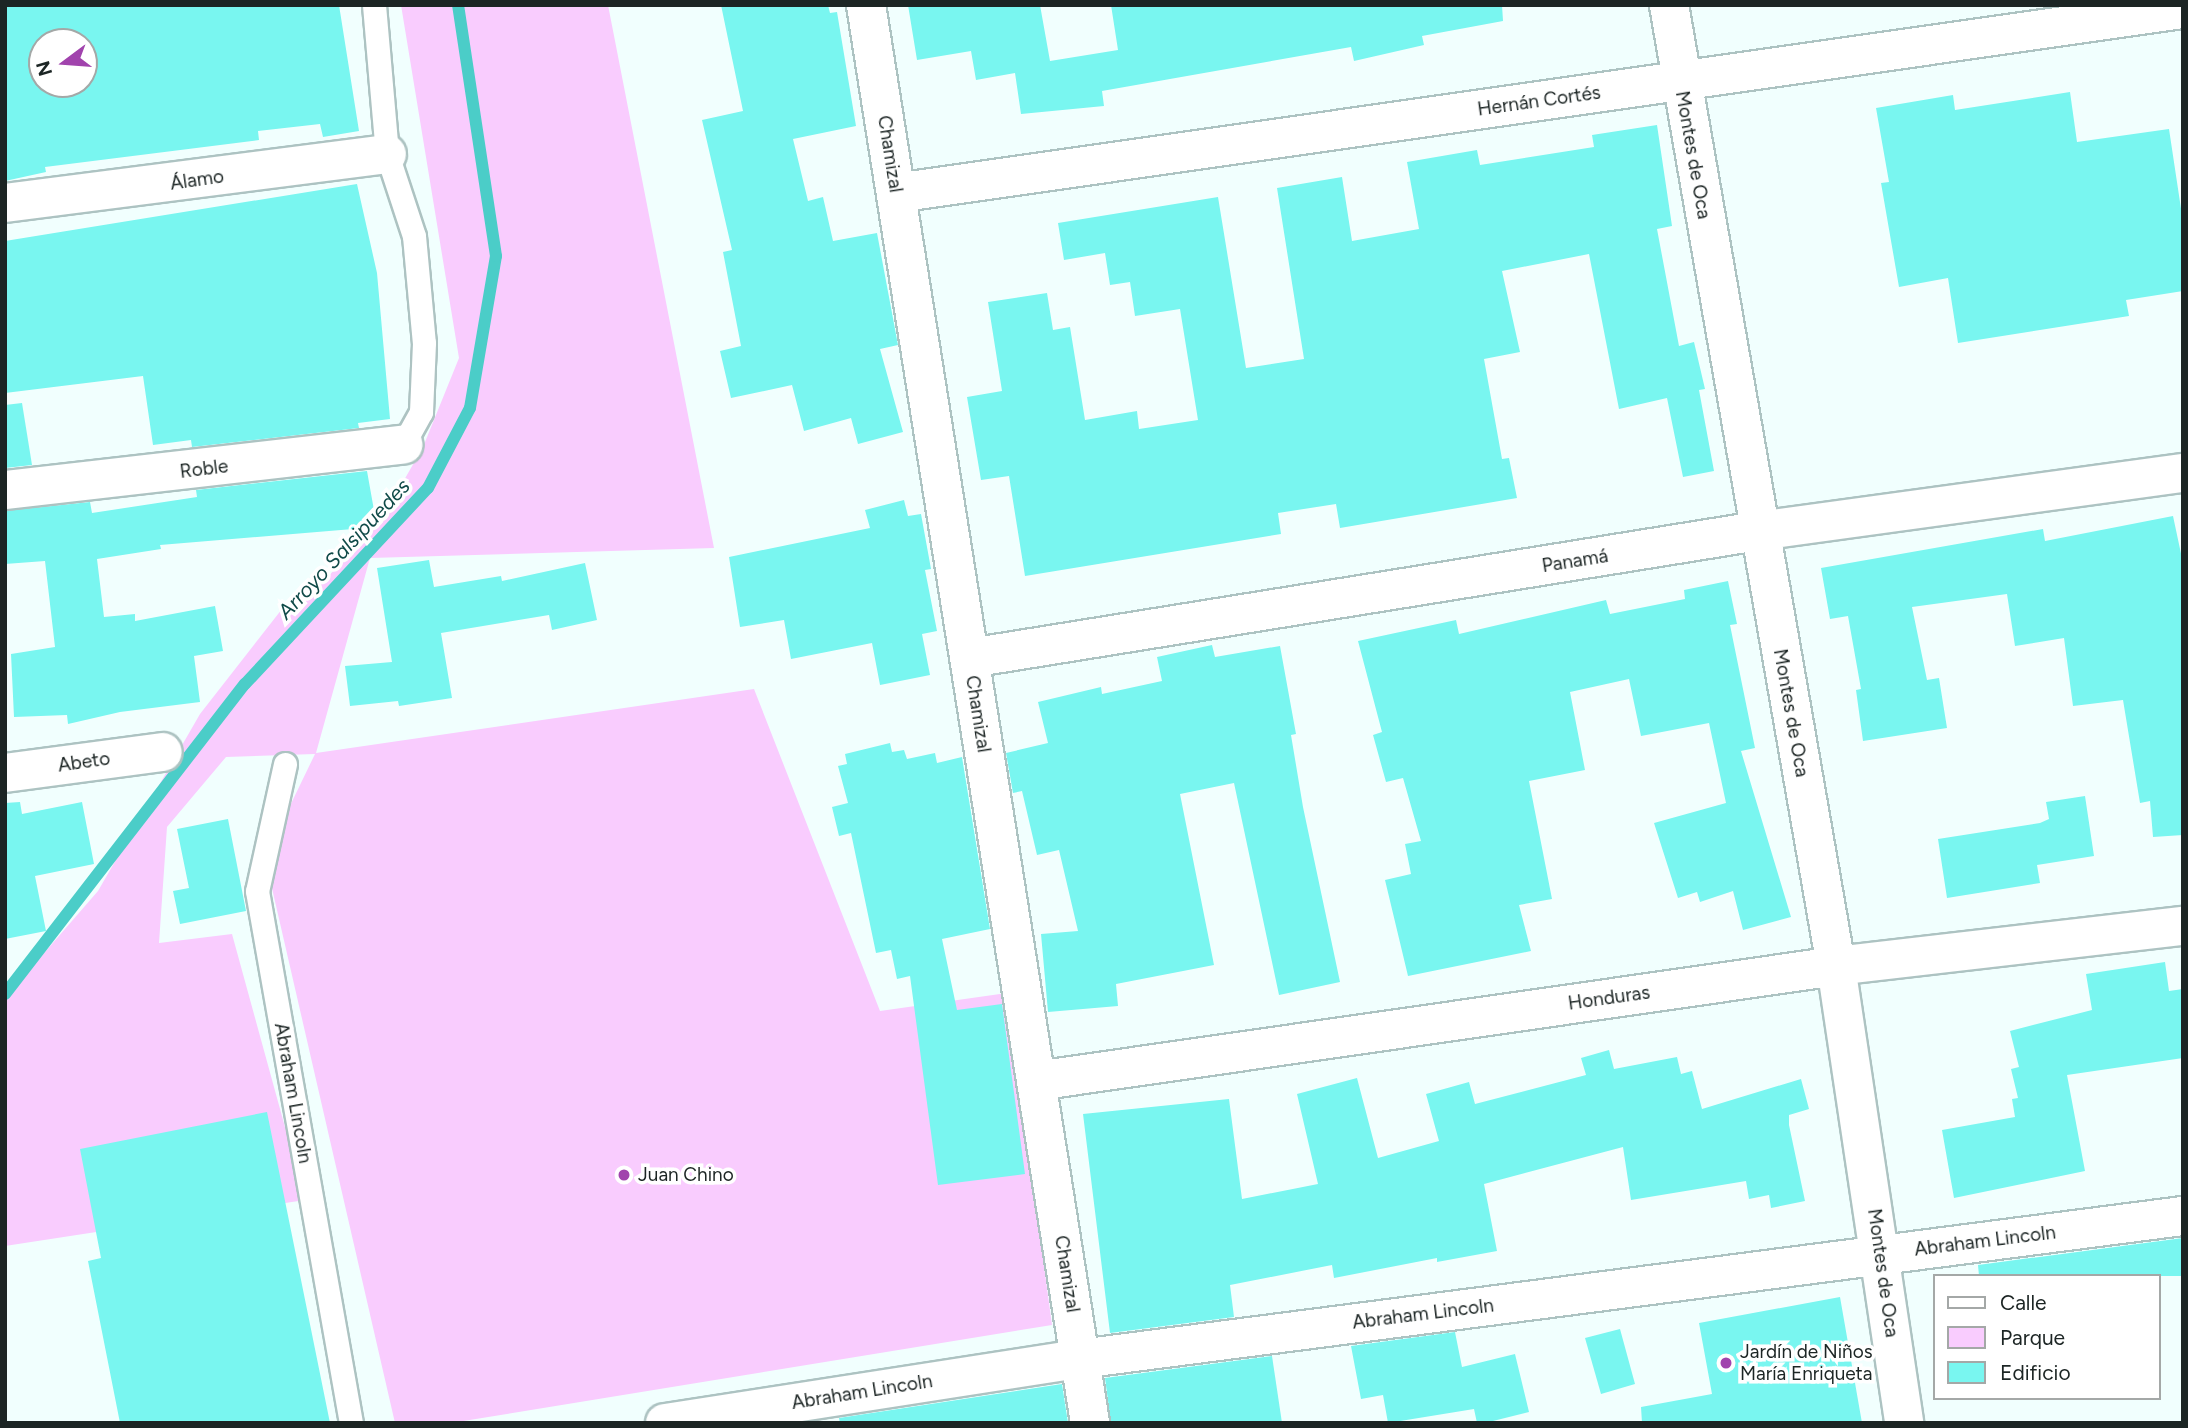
<!DOCTYPE html>
<meta charset="utf-8">
<style>
body{margin:0}
#map{position:relative;width:2188px;height:1428px;overflow:hidden;background:#f1fffe;font-family:Figtree,sans-serif}
div>[style]{position:absolute}
[style*='--x']{left:calc(var(--x)*1px);top:calc(var(--y)*1px);width:calc(var(--w)*1px);rotate:calc(var(--a)*1deg)}
.green>*{inset:0;background:#f9ccfe}
.stream>*{height:12px;margin:-6px;padding:0 6px;transform-origin:6px;border-radius:6px;background:#4bcdc8}
.building>*{inset:0;background:#79f6f0}
.roads{filter:drop-shadow(2px 0 #adc3c2) drop-shadow(-2px 0 #adc3c2) drop-shadow(0 2px #adc3c2) drop-shadow(0 -2px #adc3c2)}
.service>*{height:23px;margin:-11.5px;padding:0 11.5px;transform-origin:11.5px;border-radius:11.5px;background:#fff}
.minor>*{height:38px;margin:-19px;padding:0 19px;transform-origin:19px;border-radius:19px;background:#fff}
.dots>*{width:19px;height:19px;translate:-50% -50%;box-sizing:border-box;border:4px solid #fff;border-radius:50%}
span{translate:-50% -50%;white-space:nowrap;text-align:center;line-height:1.15;-webkit-text-stroke:7px #fff;paint-order:stroke}
.street-label{font-size:19px;color:#1c2524}
.poi-label{font-size:19px;color:#1c2524}
.left{translate:0 -50%;text-align:left}
.water-label{font-size:21px;color:#104a48;font-style:italic}
.frame{position:absolute;inset:0;border:7px solid #1c2524;pointer-events:none}
.legend{position:absolute;left:1933px;top:1274px;width:228px;height:126px;box-sizing:border-box;background:#fff;border:2px solid #a4a8a7;margin:0;padding:9px 12px;list-style:none;font-size:21px;color:#1c2524}
.legend li{display:flex;align-items:center;gap:14px;height:35px}
.legend b{width:35px;border:2px solid #a4a8a7}
.north{position:absolute;left:28px;top:28px;width:70px;height:70px;box-sizing:border-box;background:#fff;border:2px solid #a4a8a7;border-radius:50%;rotate:254deg;font-size:19px;font-weight:700;line-height:28px;text-align:center;color:#1c2524}
.north::after{content:'';display:block;margin:auto;width:24px;height:32px;background:#a143ad;clip-path:polygon(50% 0,100% 100%,50% 72%,0 100%)}
</style>
<div id="map">
<div class="green">
<div style="clip-path:polygon(401px 5px,608px 5px,714px 548px,370px 558px,316px 753px,754px 689px,880px 1011px,1007px 993px,1052px 1325px,451px 1423px,395px 1423px,271px 884px,286px 814px,315px 754px,226px 757px,167px 827px,159px 943px,232px 934px,305px 1200px,5px 1246px,5px 998px,98px 891px,200px 714px,282px 609px,318px 587px,380px 522px,423px 447px,459px 358px)"></div>
</div>
<div class="stream">
<div style="--x:5;--y:994;--w:392;--a:-52.3"></div>
<div style="--x:245;--y:684;--w:268;--a:-47"></div>
<div style="--x:428;--y:488;--w:90;--a:-62.3"></div>
<div style="--x:470;--y:408;--w:154;--a:-80.3"></div>
<div style="--x:496;--y:256;--w:254;--a:-98.6"></div>
</div>
<div class="building">
<div style="clip-path:polygon(evenodd,5px 5px,339px 5px,359px 131px,323px 137px,320px 124px,258px 131px,259px 140px,45px 167px,46px 172px,5px 181px,5px 5px,42px 42px,84px 42px,84px 84px,42px 84px,42px 42px)"></div>
<div style="clip-path:polygon(721px 5px,828px 5px,830px 13px,837px 12px,856px 126px,793px 139px,808px 201px,823px 197px,833px 241px,877px 233px,898px 345px,880px 349px,903px 432px,858px 444px,851px 418px,804px 431px,792px 385px,731px 398px,720px 351px,741px 346px,723px 252px,732px 250px,702px 120px,743px 111px)"></div>
<div style="clip-path:polygon(908px 5px,1040px 5px,1050px 61px,1118px 50px,1111px 5px,1502px 5px,1503px 21px,1422px 36px,1424px 45px,1354px 61px,1351px 47px,1102px 91px,1104px 106px,1021px 114px,1015px 73px,976px 80px,971px 51px,917px 60px)"></div>
<div style="clip-path:polygon(2070px 92px,2077px 142px,2169px 129px,2183px 222px,2183px 291px,2126px 300px,2129px 316px,1958px 343px,1948px 278px,1899px 287px,1881px 183px,1889px 182px,1876px 108px,1953px 95px,1955px 110px)"></div>
<div style="clip-path:polygon(1657px 125px,1672px 226px,1657px 229px,1679px 346px,1694px 342px,1705px 389px,1699px 390px,1714px 471px,1683px 477px,1667px 398px,1619px 409px,1589px 254px,1502px 271px,1520px 352px,1484px 359px,1502px 459px,1509px 458px,1517px 498px,1340px 528px,1336px 504px,1278px 513px,1281px 534px,1025px 576px,1009px 476px,981px 480px,967px 397px,1002px 391px,988px 302px,1047px 293px,1053px 330px,1070px 327px,1085px 420px,1137px 411px,1139px 429px,1198px 420px,1180px 309px,1135px 316px,1130px 282px,1110px 285px,1105px 253px,1064px 260px,1058px 223px,1218px 197px,1246px 368px,1304px 359px,1277px 188px,1342px 177px,1352px 241px,1419px 229px,1407px 162px,1477px 150px,1480px 165px,1594px 147px,1592px 135px)"></div>
<div style="clip-path:polygon(357px 184px,377px 273px,390px 419px,358px 423px,359px 428px,192px 447px,191px 440px,153px 445px,143px 376px,5px 393px,5px 241px)"></div>
<div style="clip-path:polygon(22px 403px,32px 465px,5px 468px,5px 405px)"></div>
<div style="clip-path:polygon(367px 471px,377px 527px,160px 545px,161px 549px,97px 559px,104px 617px,135px 614px,135px 621px,215px 606px,223px 651px,194px 656px,200px 702px,120px 712px,68px 724px,67px 715px,14px 717px,11px 654px,55px 647px,45px 561px,5px 564px,5px 511px,90px 502px,92px 513px,197px 497px,196px 490px)"></div>
<div style="clip-path:polygon(904px 500px,908px 516px,921px 514px,931px 569px,925px 570px,937px 631px,922px 634px,930px 675px,880px 685px,872px 643px,791px 659px,784px 620px,740px 627px,729px 557px,870px 528px,865px 510px)"></div>
<div style="clip-path:polygon(2173px 516px,2183px 563px,2183px 835px,2153px 837px,2150px 801px,2140px 803px,2123px 700px,2073px 706px,2064px 638px,2015px 646px,2007px 594px,1912px 607px,1927px 680px,1939px 678px,1947px 728px,1863px 741px,1856px 690px,1861px 689px,1848px 616px,1830px 619px,1821px 568px,2043px 529px,2045px 541px)"></div>
<div style="clip-path:polygon(429px 560px,434px 587px,501px 576px,502px 581px,585px 563px,597px 620px,552px 630px,549px 615px,441px 633px,452px 698px,399px 706px,398px 701px,350px 706px,345px 666px,392px 662px,377px 568px)"></div>
<div style="clip-path:polygon(1728px 581px,1737px 624px,1730px 625px,1755px 748px,1741px 751px,1791px 917px,1743px 930px,1733px 891px,1700px 902px,1697px 892px,1678px 898px,1654px 823px,1726px 803px,1709px 723px,1641px 736px,1629px 679px,1570px 692px,1585px 770px,1529px 781px,1552px 899px,1519px 905px,1531px 951px,1408px 976px,1385px 880px,1411px 874px,1405px 844px,1421px 841px,1403px 778px,1386px 782px,1373px 735px,1382px 732px,1358px 641px,1456px 620px,1459px 634px,1606px 600px,1610px 614px,1685px 599px,1684px 590px)"></div>
<div style="clip-path:polygon(1212px 645px,1215px 657px,1280px 646px,1296px 734px,1291px 735px,1303px 807px,1340px 982px,1279px 995px,1234px 783px,1180px 794px,1214px 965px,1116px 984px,1118px 1006px,1048px 1012px,1041px 934px,1078px 931px,1059px 850px,1037px 855px,1022px 791px,1013px 793px,1006px 753px,1048px 743px,1038px 702px,1101px 687px,1102px 694px,1162px 681px,1157px 657px)"></div>
<div style="clip-path:polygon(890px 743px,892px 752px,904px 750px,907px 759px,935px 753px,937px 763px,962px 757px,990px 929px,942px 939px,957px 1010px,1002px 1004px,1025px 1174px,938px 1185px,910px 976px,897px 979px,891px 950px,876px 953px,851px 833px,839px 836px,832px 807px,848px 803px,838px 766px,847px 764px,845px 754px)"></div>
<div style="clip-path:polygon(2085px 796px,2094px 856px,2037px 865px,2040px 883px,1947px 898px,1938px 839px,2040px 823px,2049px 819px,2046px 802px)"></div>
<div style="clip-path:polygon(20px 802px,22px 814px,82px 802px,94px 864px,35px 876px,46px 931px,5px 939px,5px 803px)"></div>
<div style="clip-path:polygon(228px 819px,246px 911px,180px 924px,173px 891px,189px 888px,177px 829px)"></div>
<div style="clip-path:polygon(2165px 962px,2169px 991px,2183px 989px,2183px 1058px,2067px 1075px,2085px 1171px,1954px 1198px,1942px 1130px,2015px 1117px,2012px 1099px,2018px 1098px,2011px 1069px,2019px 1067px,2010px 1031px,2092px 1010px,2086px 974px)"></div>
<div style="clip-path:polygon(1609px 1050px,1614px 1069px,1677px 1057px,1681px 1074px,1692px 1071px,1702px 1109px,1801px 1079px,1809px 1109px,1789px 1115px,1789px 1125px,1805px 1201px,1771px 1208px,1769px 1195px,1749px 1199px,1746px 1181px,1631px 1200px,1623px 1147px,1484px 1184px,1497px 1251px,1437px 1262px,1437px 1258px,1334px 1278px,1332px 1265px,1230px 1285px,1234px 1317px,1110px 1333px,1083px 1114px,1229px 1099px,1242px 1199px,1318px 1184px,1297px 1094px,1357px 1078px,1378px 1158px,1439px 1141px,1426px 1094px,1469px 1082px,1475px 1104px,1586px 1075px,1581px 1058px)"></div>
<div style="clip-path:polygon(267px 1112px,330px 1423px,120px 1423px,88px 1261px,101px 1258px,80px 1149px)"></div>
<div style="clip-path:polygon(2183px 1238px,2183px 1276px,1979px 1276px,1978px 1265px)"></div>
<div style="clip-path:polygon(1840px 1297px,1862px 1423px,1642px 1423px,1641px 1407px,1712px 1394px,1699px 1323px)"></div>
<div style="clip-path:polygon(1620px 1329px,1635px 1384px,1601px 1394px,1585px 1338px)"></div>
<div style="clip-path:polygon(1455px 1332px,1462px 1367px,1515px 1354px,1529px 1412px,1485px 1423px,1477px 1423px,1474px 1409px,1388px 1423px,1383px 1395px,1361px 1399px,1351px 1346px)"></div>
<div style="clip-path:polygon(1272px 1356px,1282px 1423px,1111px 1423px,1105px 1378px)"></div>
<div style="clip-path:polygon(1062px 1384px,1068px 1423px,840px 1423px,839px 1418px)"></div>
</div>
<div class="roads">
<div class="service">
<div style="--x:374;--y:5;--w:150;--a:85"></div>
<div style="--x:387;--y:154;--w:86;--a:71.8"></div>
<div style="--x:414;--y:236;--w:107;--a:84.7"></div>
<div style="--x:424;--y:343;--w:69;--a:92.5"></div>
<div style="--x:421;--y:412;--w:38;--a:119"></div>
<div style="--x:285;--y:764;--w:130;--a:102.4"></div>
<div style="--x:257;--y:891;--w:540;--a:79.98"></div>
</div>
<div class="minor">
<div style="--x:866;--y:5;--w:1436;--a:81.02"></div>
<div style="--x:1669;--y:5;--w:975;--a:80.14"></div>
<div style="--x:1836;--y:966;--w:462;--a:81.5"></div>
<div style="--x:896;--y:193;--w:1300;--a:-8.14"></div>
<div style="--x:5;--y:203;--w:385;--a:-7.3"></div>
<div style="--x:5;--y:490;--w:401;--a:-6.5"></div>
<div style="--x:970;--y:658;--w:798;--a:-9.16"></div>
<div style="--x:1758;--y:531;--w:429;--a:-7.8"></div>
<div style="--x:5;--y:773;--w:159;--a:-7.6"></div>
<div style="--x:1036;--y:1081;--w:808;--a:-8.18"></div>
<div style="--x:1836;--y:966;--w:349;--a:-6.6"></div>
<div style="--x:665;--y:1423;--w:420;--a:-8.8"></div>
<div style="--x:1080;--y:1359;--w:1112;--a:-7.39"></div>
</div>
</div>
<div class="dots">
<div style="left:624px;top:1175px;background:#a143ad"></div>
<div style="left:1726px;top:1363px;background:#a143ad"></div>
</div>
<div class="street-label">
<span style="left:1539px;top:101px;rotate:-8deg">Hernán Cortés</span>
<span style="left:890px;top:154px;rotate:81deg">Chamizal</span>
<span style="left:1693px;top:155px;rotate:80deg">Montes de Oca</span>
<span style="left:197px;top:180px;rotate:-8deg">Álamo</span>
<span style="left:204px;top:469px;rotate:-7deg">Roble</span>
<span style="left:1575px;top:561px;rotate:-9deg">Panamá</span>
<span style="left:1791px;top:713px;rotate:80deg">Montes de Oca</span>
<span style="left:978px;top:714px;rotate:81deg">Chamizal</span>
<span style="left:84px;top:762px;rotate:-8deg">Abeto</span>
<span style="left:1609px;top:998px;rotate:-8deg">Honduras</span>
<span style="left:293px;top:1093px;rotate:80deg">Abraham Lincoln</span>
<span style="left:1985px;top:1241px;rotate:-7deg">Abraham Lincoln</span>
<span style="left:1883px;top:1273px;rotate:82deg">Montes de Oca</span>
<span style="left:1067px;top:1274px;rotate:81deg">Chamizal</span>
<span style="left:1423px;top:1314px;rotate:-7deg">Abraham Lincoln</span>
<span style="left:862px;top:1392px;rotate:-9deg">Abraham Lincoln</span>
</div>
<div class="poi-label">
<span class="left" style="left:638px;top:1175px">Juan Chino</span>
<span class="left" style="left:1740px;top:1363px">Jardín de Niños<br>María Enriqueta</span>
</div>
<div class="water-label">
<span style="left:344px;top:549px;rotate:-47deg">Arroyo Salsipuedes</span>
</div>
<div class="frame"></div>
<ul class="legend">
<li><b style="height:9px;background:#fff"></b>Calle</li>
<li><b style="height:19px;background:#f9ccfe"></b>Parque</li>
<li><b style="height:19px;background:#79f6f0"></b>Edificio</li>
</ul>
<div class="north">N</div>
</div>
